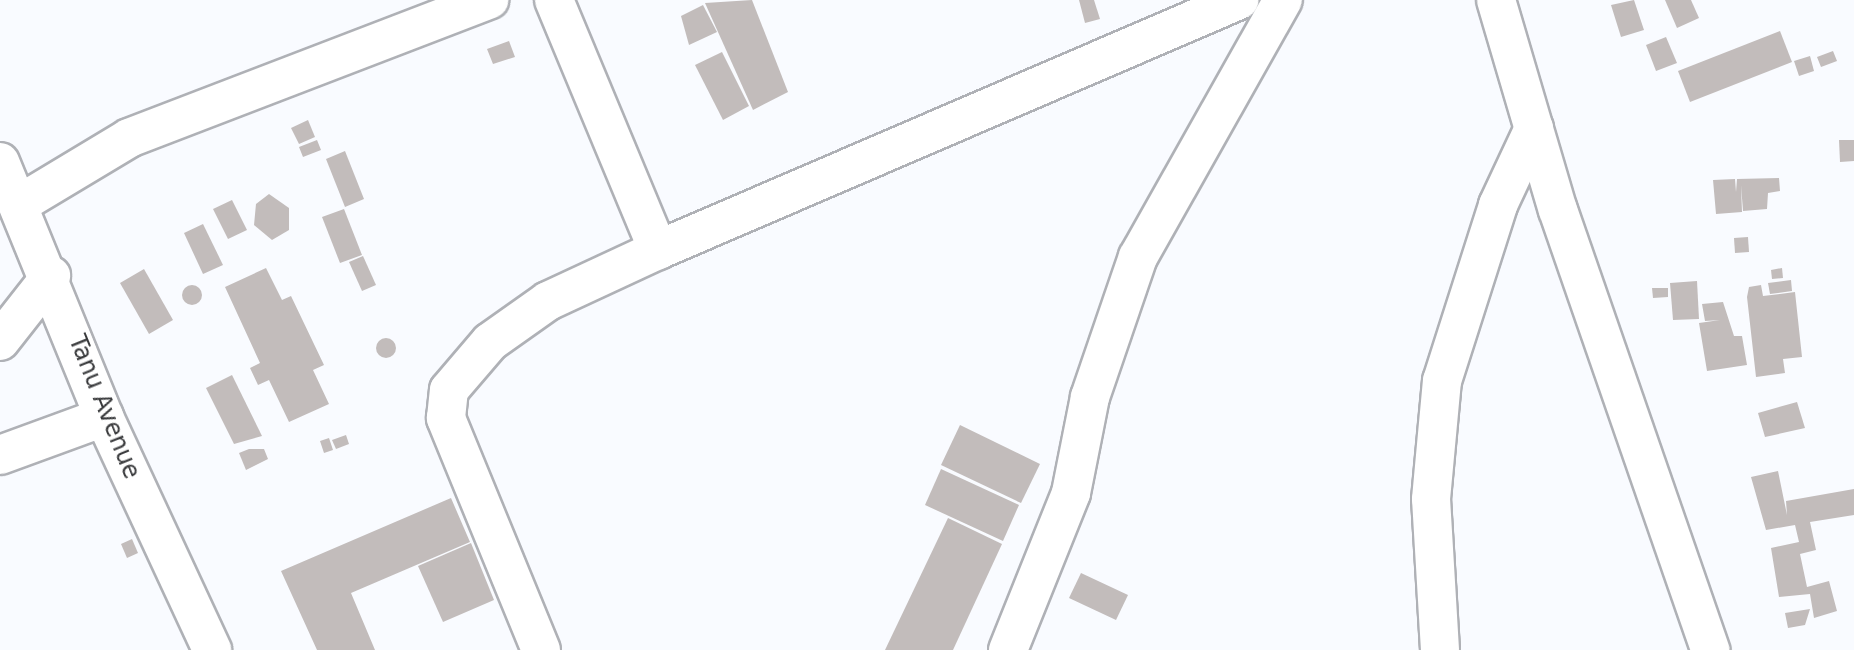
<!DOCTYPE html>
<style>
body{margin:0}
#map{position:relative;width:1854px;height:650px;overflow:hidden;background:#f9fbff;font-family:"DejaVu Sans",sans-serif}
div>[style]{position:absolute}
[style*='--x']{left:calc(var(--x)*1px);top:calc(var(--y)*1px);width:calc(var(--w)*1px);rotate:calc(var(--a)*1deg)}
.building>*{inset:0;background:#c2bcbb}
.round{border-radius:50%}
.roads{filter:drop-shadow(2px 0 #afb1b6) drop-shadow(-2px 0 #afb1b6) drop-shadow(0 2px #afb1b6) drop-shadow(0 -2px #afb1b6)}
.minor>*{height:38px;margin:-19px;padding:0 19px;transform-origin:19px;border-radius:19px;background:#fff}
span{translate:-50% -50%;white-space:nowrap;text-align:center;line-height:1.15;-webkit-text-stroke:7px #fff;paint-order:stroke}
.street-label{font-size:24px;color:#38393b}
</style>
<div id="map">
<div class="building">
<div style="clip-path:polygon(752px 0,788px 92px,753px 110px,705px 3px)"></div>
<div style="clip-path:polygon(1079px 0,1094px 0,1100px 19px,1085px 23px)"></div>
<div style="clip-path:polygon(1634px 0,1644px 30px,1621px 37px,1611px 5px)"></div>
<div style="clip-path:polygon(1665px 0,1691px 0,1699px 18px,1677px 28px)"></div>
<div style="clip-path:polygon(703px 5px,717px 32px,689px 45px,681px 16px)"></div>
<div style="clip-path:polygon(1780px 31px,1792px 62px,1690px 102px,1678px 71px)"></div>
<div style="clip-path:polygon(1666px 37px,1677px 63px,1656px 71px,1646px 45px)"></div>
<div style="clip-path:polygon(509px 41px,515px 57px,493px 64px,487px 49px)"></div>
<div style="clip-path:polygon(1833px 51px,1837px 61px,1821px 67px,1817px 57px)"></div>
<div style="clip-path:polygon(722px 52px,749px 106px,723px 120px,695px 65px)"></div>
<div style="clip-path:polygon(1810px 56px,1814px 71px,1799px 76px,1794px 61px)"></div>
<div style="clip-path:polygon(308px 120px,315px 137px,299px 144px,291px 128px)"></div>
<div style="clip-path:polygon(317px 140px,321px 150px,303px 157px,299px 147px)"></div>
<div style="clip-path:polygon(1839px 140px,1854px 140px,1854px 161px,1840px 162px)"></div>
<div style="clip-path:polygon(345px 151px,364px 199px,345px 207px,326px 159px)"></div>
<div style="clip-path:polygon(1779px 178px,1780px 191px,1768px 193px,1767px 209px,1743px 211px,1741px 185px,1742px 212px,1716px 214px,1713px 180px,1735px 179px,1736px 192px,1737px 179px)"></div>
<div style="clip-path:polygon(269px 194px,289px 208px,289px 230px,272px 240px,254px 225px,256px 204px)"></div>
<div style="clip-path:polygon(232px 200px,247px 230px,228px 239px,213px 209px)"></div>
<div style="clip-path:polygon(344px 209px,362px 255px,340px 263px,322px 217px)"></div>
<div style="clip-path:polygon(203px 224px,223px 265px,203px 274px,184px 233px)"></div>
<div style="clip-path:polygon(1748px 237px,1749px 252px,1735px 253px,1734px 238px)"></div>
<div style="clip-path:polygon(363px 256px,376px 285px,362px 291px,349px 262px)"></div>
<div style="clip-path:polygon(266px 268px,282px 300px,291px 296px,324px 365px,313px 370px,329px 404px,289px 422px,269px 380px,258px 385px,250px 368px,260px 363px,225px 287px)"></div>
<div style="clip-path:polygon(1782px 268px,1783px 278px,1772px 279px,1771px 270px)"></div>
<div style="clip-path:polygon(144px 269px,173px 320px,149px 334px,120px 283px)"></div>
<div style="clip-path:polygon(1791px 280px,1792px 291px,1770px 294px,1768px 283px)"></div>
<div style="clip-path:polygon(1697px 281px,1699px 319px,1673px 320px,1670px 283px)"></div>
<div style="clip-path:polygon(1761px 285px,1763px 296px,1795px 292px,1802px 357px,1783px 359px,1785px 373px,1756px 377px,1747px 297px,1749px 287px)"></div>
<div class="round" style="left:182px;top:285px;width:20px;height:20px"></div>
<div style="clip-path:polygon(1652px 288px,1668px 288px,1668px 297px,1653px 298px)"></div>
<div style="clip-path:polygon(1723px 302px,1734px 336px,1742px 336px,1747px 365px,1707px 371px,1699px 323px,1720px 320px,1705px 321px,1702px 304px)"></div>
<div class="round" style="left:376px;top:338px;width:20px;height:20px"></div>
<div style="clip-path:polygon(232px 375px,262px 436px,234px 444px,206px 388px)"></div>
<div style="clip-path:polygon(1797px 402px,1805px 428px,1765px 437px,1758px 413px)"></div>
<div style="clip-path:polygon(960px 425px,1040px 464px,1021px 503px,941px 465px)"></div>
<div style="clip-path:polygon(346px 435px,349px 444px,336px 449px,332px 440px)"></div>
<div style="clip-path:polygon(329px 438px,333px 450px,324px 453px,320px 441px)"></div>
<div style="clip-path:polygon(249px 449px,264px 449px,268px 459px,246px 470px,239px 453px)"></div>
<div style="clip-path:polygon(941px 469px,1019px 505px,1003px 541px,925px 505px)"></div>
<div style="clip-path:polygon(1778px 471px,1787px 515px,1786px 501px,1854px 489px,1854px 515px,1810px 522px,1816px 550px,1800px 554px,1807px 587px,1829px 581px,1837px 611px,1814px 618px,1810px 594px,1779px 597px,1771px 548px,1799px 542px,1795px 525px,1766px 530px,1751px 477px)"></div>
<div style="clip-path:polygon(451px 498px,470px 542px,351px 593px,375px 650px,317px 650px,281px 571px)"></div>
<div style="clip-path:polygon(948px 518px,1002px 544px,953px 650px,885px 650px)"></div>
<div style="clip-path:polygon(132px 539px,138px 553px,127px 558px,121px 544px)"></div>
<div style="clip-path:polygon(471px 543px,494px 600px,443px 622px,418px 566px)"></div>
<div style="clip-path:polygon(1081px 573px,1128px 595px,1116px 620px,1069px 598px)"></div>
<div style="clip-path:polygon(1810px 609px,1805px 625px,1788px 628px,1785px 613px)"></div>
</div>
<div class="roads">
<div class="minor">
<div style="--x:554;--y:0;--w:271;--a:67.4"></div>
<div style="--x:1496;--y:0;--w:219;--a:73.6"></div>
<div style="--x:1558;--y:210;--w:466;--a:70.9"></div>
<div style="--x:0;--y:162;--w:275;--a:67.8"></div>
<div style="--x:104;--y:417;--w:257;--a:65.1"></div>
<div style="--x:21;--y:203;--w:126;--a:-31"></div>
<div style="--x:129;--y:138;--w:386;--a:-21"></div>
<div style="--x:0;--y:341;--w:83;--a:-51.9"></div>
<div style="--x:0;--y:455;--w:111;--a:-20.1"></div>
<div style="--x:541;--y:650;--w:251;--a:-112.3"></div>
<div style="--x:446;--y:418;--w:28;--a:-84"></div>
<div style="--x:449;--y:390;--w:63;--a:-49.5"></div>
<div style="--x:490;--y:342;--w:71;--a:-35.3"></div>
<div style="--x:548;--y:301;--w:121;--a:-24.9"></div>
<div style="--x:658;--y:250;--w:633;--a:-23.28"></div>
<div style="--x:1008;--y:650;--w:169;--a:-68.1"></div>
<div style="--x:1071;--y:493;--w:98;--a:-78.8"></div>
<div style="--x:1090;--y:397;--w:148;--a:-71.1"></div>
<div style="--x:1138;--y:257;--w:295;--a:-60.6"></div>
<div style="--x:1440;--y:650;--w:151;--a:-93.4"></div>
<div style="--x:1431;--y:499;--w:119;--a:-84.7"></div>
<div style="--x:1442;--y:381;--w:185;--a:-72.3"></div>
<div style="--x:1498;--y:205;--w:85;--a:-64.9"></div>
</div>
</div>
<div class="street-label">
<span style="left:104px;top:407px;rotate:68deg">Tanu Avenue</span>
</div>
</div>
